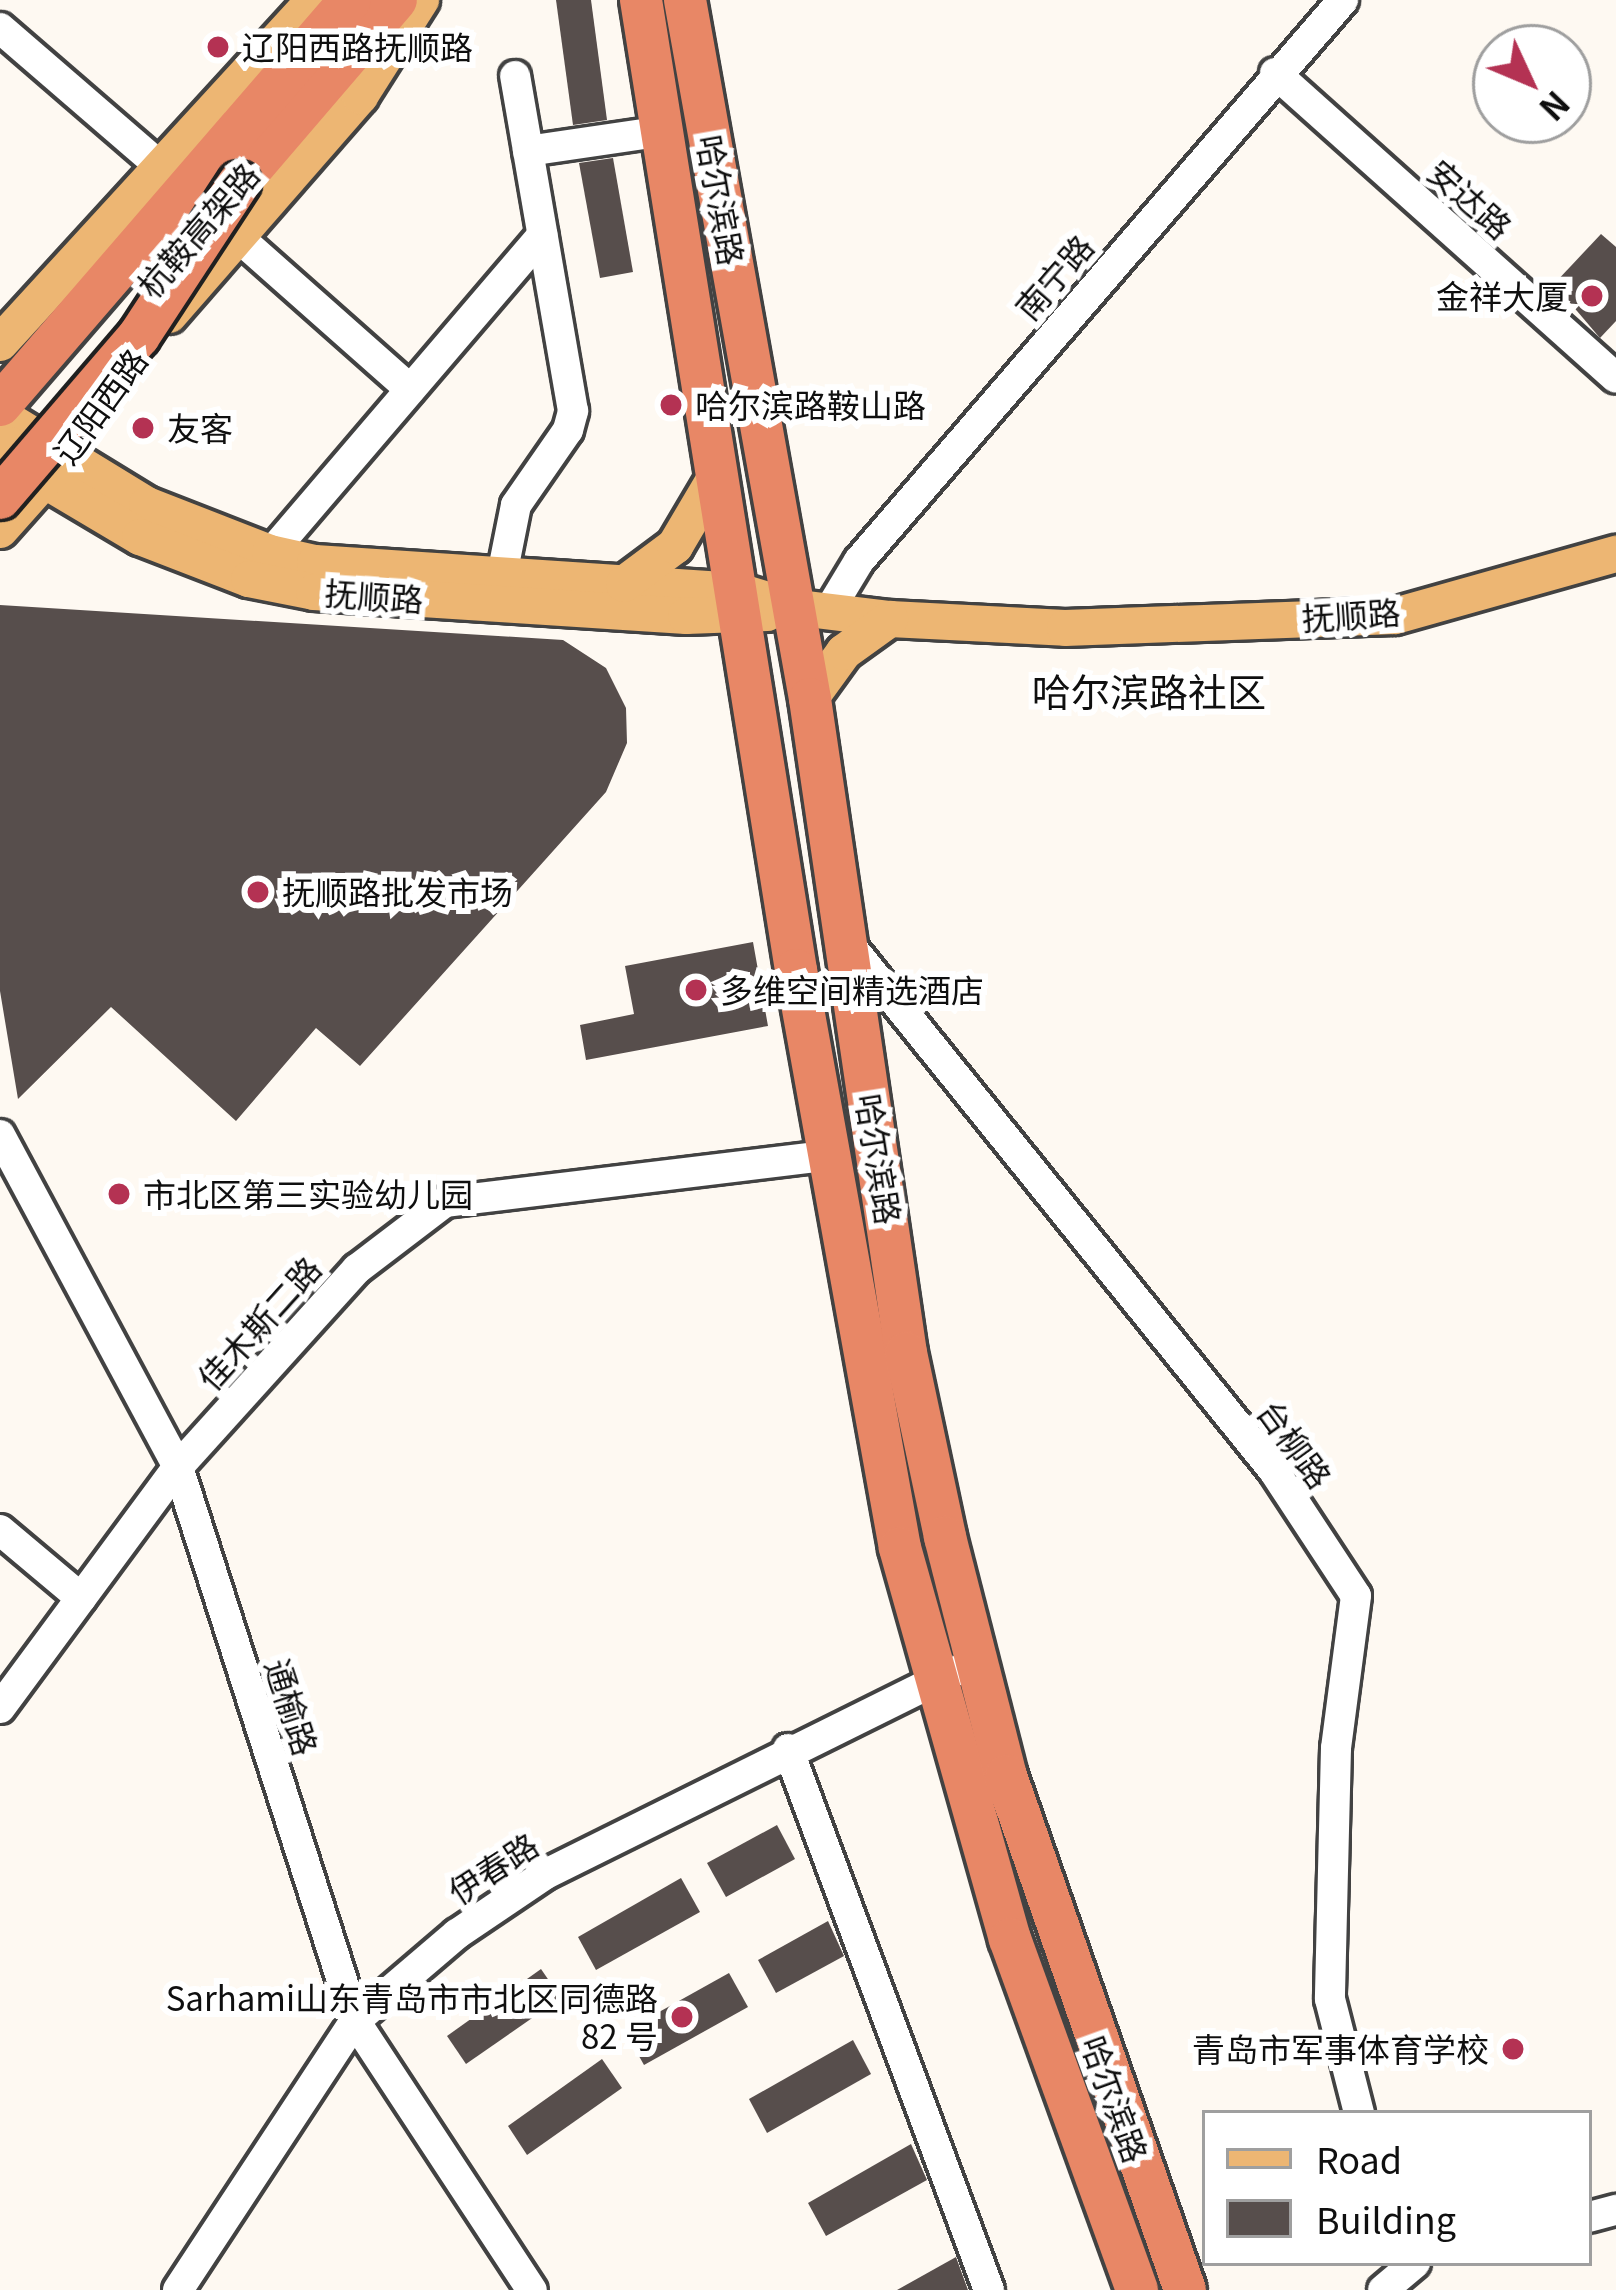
<!DOCTYPE html>
<meta charset="utf-8">
<style>
body{margin:0}
#map{position:relative;width:1616px;height:2290px;overflow:hidden;background:#fef9f2;font-family:Georgia,"Noto Sans SC",serif}
div>[style]{position:absolute}
[style*='--x']{left:calc(var(--x)*1px);top:calc(var(--y)*1px);width:calc(var(--w)*1px);rotate:calc(var(--a)*1deg)}
.building>*{inset:0;background:#574e4c}
.roads{filter:drop-shadow(3px 0 #424242) drop-shadow(-3px 0 #424242) drop-shadow(0 3px #424242) drop-shadow(0 -3px #424242)}
.minor>*{height:30px;margin:-15px;padding:0 15px;transform-origin:15px;border-radius:15px;background:#fff}
.major>*{height:36px;margin:-18px;padding:0 18px;transform-origin:18px;border-radius:18px;background:#edb673}
.highway>*{height:42px;margin:-21px;padding:0 21px;transform-origin:21px;border-radius:21px;background:#e88766}
.bridges{filter:drop-shadow(3px 0 #202020) drop-shadow(-3px 0 #202020) drop-shadow(0 3px #202020) drop-shadow(0 -3px #202020)}
.highway-bridge>*{height:42px;margin:-21px;padding:0 21px;transform-origin:21px;border-radius:21px;background:#e88766}
.dots>*{width:33px;height:33px;translate:-50% -50%;box-sizing:border-box;border:6px solid #fff;border-radius:50%}
span{translate:-50% -50%;white-space:nowrap;text-align:center;line-height:1.15;-webkit-text-stroke:12px #fff;paint-order:stroke}
.poi-label{font-size:33px;color:#0f0f0f}
.left{translate:0 -50%;text-align:left}
.right{translate:-100% -50%;text-align:right}
.street-label{font-size:33px;color:#0f0f0f}
.quarter-label{font-size:39px;color:#0f0f0f}
.legend{position:absolute;left:1202px;top:2110px;width:390px;height:156px;box-sizing:border-box;background:#fff;border:3px solid #9f9f9f;margin:0;padding:15px 21px;list-style:none;font-size:36px;color:#0f0f0f}
.legend li{display:flex;align-items:center;gap:24px;height:60px}
.legend b{width:60px;border:3px solid #9f9f9f}
.north{position:absolute;left:1472px;top:24px;width:120px;height:120px;box-sizing:border-box;background:#fff;border:3px solid #9f9f9f;border-radius:50%;rotate:134deg;font-size:33px;font-weight:700;line-height:48px;text-align:center;color:#0f0f0f}
.north::after{content:'';display:block;margin:auto;width:42px;height:54px;background:#b43253;clip-path:polygon(50% 0,100% 100%,50% 72%,0 100%)}
</style>
<div id="map">
<div class="building">
<div style="clip-path:polygon(556px 0,591px 0,607px 120px,573px 125px)"></div>
<div style="clip-path:polygon(613px 158px,633px 272px,600px 278px,579px 163px)"></div>
<div style="clip-path:polygon(1601px 234px,1616px 247px,1616px 321px,1600px 338px,1554px 284px)"></div>
<div style="clip-path:polygon(0 605px,563px 640px,606px 668px,626px 708px,627px 743px,606px 792px,360px 1066px,316px 1028px,236px 1121px,111px 1007px,18px 1099px,0 991px)"></div>
<div style="clip-path:polygon(753px 942px,768px 1026px,586px 1060px,580px 1025px,634px 1014px,625px 966px)"></div>
<div style="clip-path:polygon(777px 1825px,795px 1859px,726px 1897px,707px 1863px)"></div>
<div style="clip-path:polygon(681px 1878px,700px 1912px,596px 1970px,578px 1937px)"></div>
<div style="clip-path:polygon(828px 1921px,844px 1956px,776px 1993px,758px 1960px)"></div>
<div style="clip-path:polygon(541px 1969px,561px 1998px,466px 2064px,447px 2036px)"></div>
<div style="clip-path:polygon(729px 1973px,748px 2007px,644px 2065px,625px 2031px)"></div>
<div style="clip-path:polygon(853px 2040px,871px 2074px,767px 2133px,749px 2099px)"></div>
<div style="clip-path:polygon(602px 2059px,622px 2088px,527px 2155px,508px 2126px)"></div>
<div style="clip-path:polygon(911px 2144px,927px 2180px,826px 2236px,808px 2203px)"></div>
<div style="clip-path:polygon(956px 2257px,968px 2290px,897px 2290px)"></div>
</div>
<div class="roads">
<div class="minor">
<div style="--x:0;--y:28;--w:194;--a:40.8"></div>
<div style="--x:1275;--y:73;--w:457;--a:41.8"></div>
<div style="--x:528;--y:151;--w:137;--a:-8.4"></div>
<div style="--x:238;--y:237;--w:230;--a:41.5"></div>
<div style="--x:258;--y:568;--w:438;--a:-49.5"></div>
<div style="--x:502;--y:575;--w:71;--a:-78.7"></div>
<div style="--x:516;--y:505;--w:91;--a:-55.3"></div>
<div style="--x:568;--y:430;--w:20;--a:-75"></div>
<div style="--x:573;--y:411;--w:340;--a:-99.8"></div>
<div style="--x:830;--y:609;--w:56;--a:-58.9"></div>
<div style="--x:859;--y:561;--w:741;--a:-49.21"></div>
<div style="--x:848;--y:943;--w:678;--a:51.1"></div>
<div style="--x:1274;--y:1471;--w:149;--a:56.7"></div>
<div style="--x:1356;--y:1596;--w:153;--a:97.5"></div>
<div style="--x:1336;--y:1748;--w:251;--a:91.4"></div>
<div style="--x:1330;--y:1999;--w:118;--a:75.7"></div>
<div style="--x:0;--y:1135;--w:377;--a:61.8"></div>
<div style="--x:178;--y:1467;--w:582;--a:72.28"></div>
<div style="--x:355;--y:2021;--w:322;--a:56.7"></div>
<div style="--x:0;--y:1530;--w:106;--a:40"></div>
<div style="--x:0;--y:1708;--w:300;--a:-53.6"></div>
<div style="--x:178;--y:1467;--w:267;--a:-47.9"></div>
<div style="--x:357;--y:1269;--w:111;--a:-37.3"></div>
<div style="--x:445;--y:1202;--w:389;--a:-6.9"></div>
<div style="--x:788;--y:1749;--w:577;--a:69.62"></div>
<div style="--x:1589;--y:2217;--w:28;--a:-15"></div>
<div style="--x:178;--y:2290;--w:322;--a:-56.7"></div>
<div style="--x:355;--y:2021;--w:134;--a:-40.5"></div>
<div style="--x:457;--y:1934;--w:105;--a:-34.1"></div>
<div style="--x:544;--y:1875;--w:459;--a:-26.4"></div>
<div style="--x:1383;--y:2290;--w:42;--a:-40.2"></div>
</div>
<div class="major">
<div style="--x:169;--y:315;--w:291;--a:-48.9"></div>
<div style="--x:360;--y:96;--w:114;--a:-57.6"></div>
<div style="--x:0;--y:343;--w:465;--a:-47.5"></div>
<div style="--x:0;--y:415;--w:172;--a:31.5"></div>
<div style="--x:147;--y:505;--w:132;--a:21.3"></div>
<div style="--x:270;--y:553;--w:46;--a:12.5"></div>
<div style="--x:315;--y:563;--w:424;--a:3.8"></div>
<div style="--x:738;--y:591;--w:55;--a:16.8"></div>
<div style="--x:791;--y:607;--w:100;--a:6.9"></div>
<div style="--x:890;--y:619;--w:175;--a:2.9"></div>
<div style="--x:1065;--y:628;--w:330;--a:-2.1"></div>
<div style="--x:1395;--y:616;--w:230;--a:-15.7"></div>
<div style="--x:11;--y:445;--w:48;--a:46.7"></div>
<div style="--x:44;--y:480;--w:112;--a:30.7"></div>
<div style="--x:140;--y:537;--w:117;--a:21.1"></div>
<div style="--x:249;--y:579;--w:66;--a:11.3"></div>
<div style="--x:314;--y:592;--w:373;--a:3.7"></div>
<div style="--x:686;--y:616;--w:81;--a:-2.1"></div>
<div style="--x:0;--y:530;--w:87;--a:-48.3"></div>
<div style="--x:624;--y:584;--w:64;--a:-36.7"></div>
<div style="--x:675;--y:546;--w:85;--a:-59.5"></div>
<div style="--x:810;--y:699;--w:58;--a:-54.1"></div>
<div style="--x:844;--y:652;--w:57;--a:-35.7"></div>
</div>
<div class="highway">
<div style="--x:641;--y:0;--w:982;--a:80.92"></div>
<div style="--x:796;--y:970;--w:587;--a:79.8"></div>
<div style="--x:900;--y:1548;--w:406;--a:74.3"></div>
<div style="--x:1010;--y:1939;--w:373;--a:70.1"></div>
<div style="--x:685;--y:0;--w:710;--a:79.86"></div>
<div style="--x:810;--y:699;--w:661;--a:81.65"></div>
<div style="--x:906;--y:1353;--w:188;--a:78"></div>
<div style="--x:945;--y:1537;--w:247;--a:75.7"></div>
<div style="--x:1006;--y:1776;--w:544;--a:70.8"></div>
<div style="--x:239;--y:183;--w:241;--a:-49.4"></div>
<div style="--x:0;--y:405;--w:535;--a:-49.17"></div>
</div>
</div>
<div class="bridges">
<div class="highway-bridge">
<div style="--x:0;--y:498;--w:213;--a:-49.4"></div>
<div style="--x:139;--y:336;--w:183;--a:-56.8"></div>
</div>
</div>
<div class="dots">
<div style="left:218px;top:47px;background:#b43253"></div>
<div style="left:1592px;top:296px;background:#b43253"></div>
<div style="left:671px;top:405px;background:#b43253"></div>
<div style="left:143px;top:428px;background:#b43253"></div>
<div style="left:258px;top:892px;background:#b43253"></div>
<div style="left:696px;top:990px;background:#b43253"></div>
<div style="left:119px;top:1194px;background:#b43253"></div>
<div style="left:682px;top:2017px;background:#b43253"></div>
<div style="left:1513px;top:2049px;background:#b43253"></div>
</div>
<div class="poi-label">
<span class="left" style="left:242px;top:47px">辽阳西路抚顺路</span>
<span class="right" style="left:1568px;top:296px">金祥大厦</span>
<span class="left" style="left:695px;top:405px">哈尔滨路鞍山路</span>
<span class="left" style="left:167px;top:428px">友客</span>
<span class="left" style="left:282px;top:892px">抚顺路批发市场</span>
<span class="left" style="left:720px;top:990px">多维空间精选酒店</span>
<span class="left" style="left:143px;top:1194px">市北区第三实验幼儿园</span>
<span class="right" style="left:658px;top:2017px">Sarhami山东青岛市市北区同德路<br>82 号</span>
<span class="right" style="left:1489px;top:2049px">青岛市军事体育学校</span>
</div>
<div class="street-label">
<span style="left:1470px;top:199px;rotate:42deg">安达路</span>
<span style="left:721px;top:200px;rotate:80deg">哈尔滨路</span>
<span style="left:198px;top:230px;rotate:-49deg">杭鞍高架路</span>
<span style="left:1054px;top:277px;rotate:-49deg">南宁路</span>
<span style="left:100px;top:406px;rotate:-54deg">辽阳西路</span>
<span style="left:374px;top:596px;rotate:4deg">抚顺路</span>
<span style="left:1351px;top:615px;rotate:-4deg">抚顺路</span>
<span style="left:879px;top:1159px;rotate:81deg">哈尔滨路</span>
<span style="left:259px;top:1323px;rotate:-48deg">佳木斯二路</span>
<span style="left:1295px;top:1444px;rotate:54deg">台柳路</span>
<span style="left:292px;top:1707px;rotate:72deg">通榆路</span>
<span style="left:493px;top:1868px;rotate:-33deg">伊春路</span>
<span style="left:1115px;top:2099px;rotate:70deg">哈尔滨路</span>
</div>
<div class="quarter-label">
<span style="left:1149px;top:690px">哈尔滨路社区</span>
</div>
<ul class="legend">
<li><b style="height:15px;background:#edb673"></b>Road</li>
<li><b style="height:33px;background:#574e4c"></b>Building</li>
</ul>
<div class="north">N</div>
</div>
